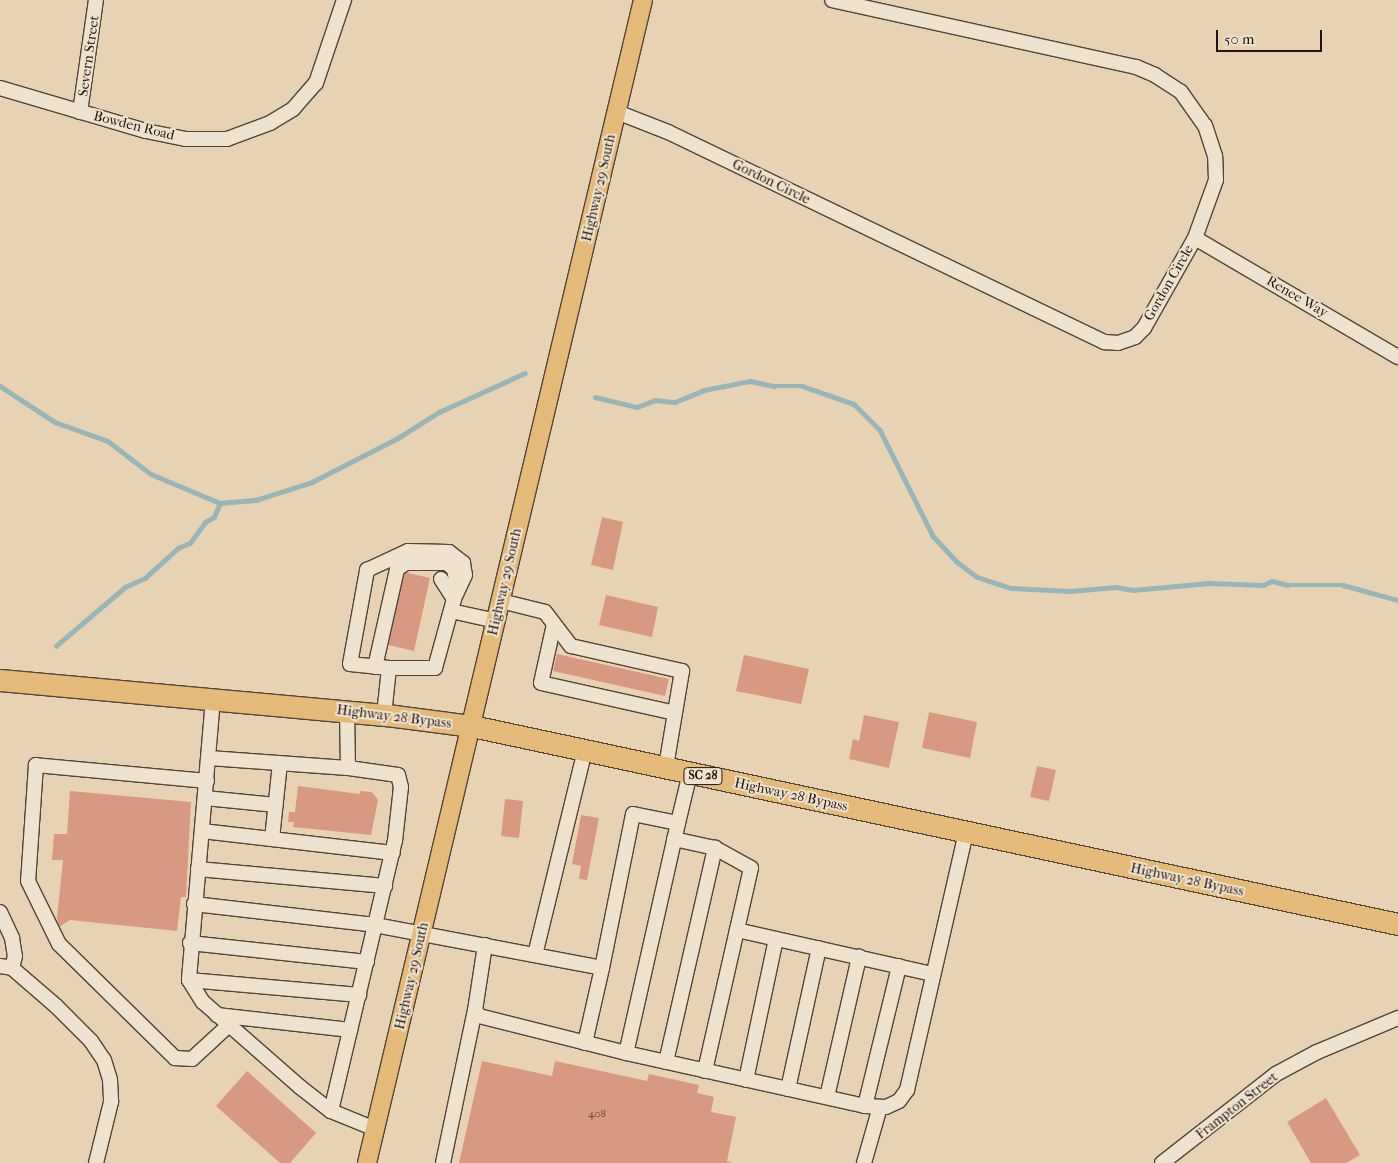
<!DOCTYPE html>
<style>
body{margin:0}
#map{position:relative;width:1398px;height:1163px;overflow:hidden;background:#e7d3b3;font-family:"IM FELL French Canon",serif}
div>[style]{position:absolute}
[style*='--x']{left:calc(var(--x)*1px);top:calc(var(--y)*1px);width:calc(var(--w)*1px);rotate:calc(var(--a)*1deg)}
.stream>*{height:4.5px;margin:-2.25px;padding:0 2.25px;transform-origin:2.25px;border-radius:2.25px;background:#9bb5b7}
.building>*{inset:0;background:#d89983}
.roads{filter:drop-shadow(1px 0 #534437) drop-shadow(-1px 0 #534437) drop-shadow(0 1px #534437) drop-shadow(0 -1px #534437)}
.minor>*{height:14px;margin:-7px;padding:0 7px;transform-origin:7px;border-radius:7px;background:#efe2ce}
.major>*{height:18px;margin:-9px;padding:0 9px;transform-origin:9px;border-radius:9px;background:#e4ba7a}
.highway>*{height:21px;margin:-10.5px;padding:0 10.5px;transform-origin:10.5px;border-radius:10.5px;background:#e4ba7a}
span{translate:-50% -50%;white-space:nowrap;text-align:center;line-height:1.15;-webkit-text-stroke:4px #efe2ce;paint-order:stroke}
.number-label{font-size:11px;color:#50362b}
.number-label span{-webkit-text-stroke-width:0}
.shield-label span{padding:1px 4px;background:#efe2ce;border:1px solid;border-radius:4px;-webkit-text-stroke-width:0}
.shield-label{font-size:12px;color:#22150e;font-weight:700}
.street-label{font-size:14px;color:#22150e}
.scale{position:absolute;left:1216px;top:30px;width:106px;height:22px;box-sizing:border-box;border:2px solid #22150e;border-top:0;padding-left:6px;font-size:15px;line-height:18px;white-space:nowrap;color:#22150e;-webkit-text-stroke:4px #efe2ce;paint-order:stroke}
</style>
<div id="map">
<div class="stream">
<div style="--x:0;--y:386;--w:66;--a:33.2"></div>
<div style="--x:55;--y:422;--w:56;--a:19.7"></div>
<div style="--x:108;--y:441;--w:54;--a:37.5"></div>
<div style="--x:151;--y:474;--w:75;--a:22.8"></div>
<div style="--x:220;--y:503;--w:36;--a:-5"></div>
<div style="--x:256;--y:500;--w:59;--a:-17.8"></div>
<div style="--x:312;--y:482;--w:97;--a:-27.1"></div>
<div style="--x:398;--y:438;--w:49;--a:-32.4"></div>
<div style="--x:439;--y:412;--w:94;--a:-24.4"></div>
<div style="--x:595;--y:397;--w:43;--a:13.4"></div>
<div style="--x:637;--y:407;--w:19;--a:-21"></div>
<div style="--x:655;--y:400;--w:20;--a:6"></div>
<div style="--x:675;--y:402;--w:31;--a:-22"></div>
<div style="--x:704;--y:390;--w:47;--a:-11.1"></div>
<div style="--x:750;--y:381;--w:25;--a:12"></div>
<div style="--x:774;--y:386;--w:28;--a:0"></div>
<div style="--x:802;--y:386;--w:55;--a:19.1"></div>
<div style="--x:854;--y:404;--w:37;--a:45"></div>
<div style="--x:880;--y:430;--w:119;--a:63.4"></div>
<div style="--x:933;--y:536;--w:34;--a:47"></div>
<div style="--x:956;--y:561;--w:26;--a:37"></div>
<div style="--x:977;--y:577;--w:36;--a:18"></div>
<div style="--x:1011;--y:588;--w:59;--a:2.9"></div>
<div style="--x:1070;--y:591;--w:46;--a:-5"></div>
<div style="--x:1116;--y:587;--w:17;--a:10"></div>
<div style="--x:1133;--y:590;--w:76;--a:-5.3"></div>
<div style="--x:1209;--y:583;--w:54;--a:2.1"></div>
<div style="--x:1263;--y:585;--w:10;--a:-24"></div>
<div style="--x:1272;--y:581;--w:16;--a:14"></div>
<div style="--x:1288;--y:585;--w:55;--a:0"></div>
<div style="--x:1343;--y:585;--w:57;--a:15.3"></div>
<div style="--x:56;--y:646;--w:91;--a:-40.5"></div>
<div style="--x:125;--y:587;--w:22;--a:-24"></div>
<div style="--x:145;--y:578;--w:45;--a:-42.3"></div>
<div style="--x:178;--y:548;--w:13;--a:-23"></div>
<div style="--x:190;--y:543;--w:26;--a:-54"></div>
<div style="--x:205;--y:522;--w:10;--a:-29"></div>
<div style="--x:214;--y:517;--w:15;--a:-67"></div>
</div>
<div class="building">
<div style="clip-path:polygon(602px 517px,623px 522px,613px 570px,591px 565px)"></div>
<div style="clip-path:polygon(404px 572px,430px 578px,414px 651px,388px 645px)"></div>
<div style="clip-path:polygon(606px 595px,658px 607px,652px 637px,599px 625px)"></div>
<div style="clip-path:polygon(557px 654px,669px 679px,665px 696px,553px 671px)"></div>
<div style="clip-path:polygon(744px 655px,809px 669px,801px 704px,736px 691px)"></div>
<div style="clip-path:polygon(929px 712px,977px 722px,970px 758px,922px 748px)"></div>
<div style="clip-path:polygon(864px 715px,899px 722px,889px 768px,849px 759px,853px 739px,859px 741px)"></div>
<div style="clip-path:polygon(1037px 766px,1056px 770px,1049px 801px,1030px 797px)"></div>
<div style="clip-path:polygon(298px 786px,360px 794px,360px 791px,372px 792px,378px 800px,371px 835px,293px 827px,294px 822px,288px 822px,289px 812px,295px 812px)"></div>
<div style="clip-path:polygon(70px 791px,191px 802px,186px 897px,181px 897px,177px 931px,70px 920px,59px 927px,57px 918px,63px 860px,52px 860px,54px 834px,67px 834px)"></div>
<div style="clip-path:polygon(505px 799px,523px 801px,519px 838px,501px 836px)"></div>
<div style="clip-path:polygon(581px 815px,599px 818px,587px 880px,579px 879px,581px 866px,572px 864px)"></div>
<div style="clip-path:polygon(482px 1061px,552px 1076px,555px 1061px,647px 1081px,649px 1074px,699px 1085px,697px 1093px,714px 1097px,711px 1112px,736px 1117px,727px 1161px,732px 1163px,459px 1163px)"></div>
<div style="clip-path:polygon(247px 1071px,316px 1133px,290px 1163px,280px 1163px,216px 1106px)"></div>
<div style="clip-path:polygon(1326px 1098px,1360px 1155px,1346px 1163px,1311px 1163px,1287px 1122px)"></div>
</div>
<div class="roads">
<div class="minor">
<div style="--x:0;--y:88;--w:152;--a:16.4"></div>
<div style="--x:146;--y:131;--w:41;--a:11.3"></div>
<div style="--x:186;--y:139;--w:41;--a:0"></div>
<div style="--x:227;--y:139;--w:46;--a:-20.4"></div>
<div style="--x:270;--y:123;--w:27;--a:-31"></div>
<div style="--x:293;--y:109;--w:35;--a:-49"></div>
<div style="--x:316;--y:83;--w:88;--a:-71.4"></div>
<div style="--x:80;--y:112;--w:113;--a:-81.9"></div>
<div style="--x:617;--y:112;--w:55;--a:21.4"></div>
<div style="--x:668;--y:132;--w:485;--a:25.7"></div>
<div style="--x:1105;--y:342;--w:13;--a:4"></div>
<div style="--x:1118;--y:343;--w:18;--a:-19"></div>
<div style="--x:1135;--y:337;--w:13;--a:-45"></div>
<div style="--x:1144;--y:328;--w:103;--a:-60.5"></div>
<div style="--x:1195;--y:238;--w:62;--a:-70.1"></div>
<div style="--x:1216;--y:180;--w:24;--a:-92"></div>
<div style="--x:1215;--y:156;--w:32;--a:-108"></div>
<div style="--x:1205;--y:126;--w:42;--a:-125.2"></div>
<div style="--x:1181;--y:92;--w:31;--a:-147"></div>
<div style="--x:1155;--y:75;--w:21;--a:-157"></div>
<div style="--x:1136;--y:67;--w:311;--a:-167.6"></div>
<div style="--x:1195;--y:238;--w:235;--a:30.4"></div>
<div style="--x:441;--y:579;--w:24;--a:57"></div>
<div style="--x:501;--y:601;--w:45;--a:14"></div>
<div style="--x:545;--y:612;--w:43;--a:52.6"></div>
<div style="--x:571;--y:646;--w:114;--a:12.7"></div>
<div style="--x:682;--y:671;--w:97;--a:99.5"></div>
<div style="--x:451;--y:611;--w:46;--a:12.5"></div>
<div style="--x:554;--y:624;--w:60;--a:102.4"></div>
<div style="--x:541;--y:683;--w:137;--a:12.6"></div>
<div style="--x:375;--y:667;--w:100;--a:-77.3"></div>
<div style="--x:397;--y:569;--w:11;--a:-34"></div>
<div style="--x:406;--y:563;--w:39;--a:0"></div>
<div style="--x:389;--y:668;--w:46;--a:0"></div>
<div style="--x:435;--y:668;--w:72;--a:-74.6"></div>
<div style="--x:454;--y:599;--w:19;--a:-84"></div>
<div style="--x:456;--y:580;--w:11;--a:-100"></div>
<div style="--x:454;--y:569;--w:6;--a:-141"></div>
<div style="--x:213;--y:699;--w:282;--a:94.9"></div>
<div style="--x:189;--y:980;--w:26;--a:58"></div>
<div style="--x:203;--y:1002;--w:129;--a:41.2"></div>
<div style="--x:300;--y:1087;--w:39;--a:38"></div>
<div style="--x:331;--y:1111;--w:48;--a:22.2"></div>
<div style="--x:384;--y:715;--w:47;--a:-83.9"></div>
<div style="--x:389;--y:668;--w:39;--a:-174"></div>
<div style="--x:350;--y:664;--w:96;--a:-79.7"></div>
<div style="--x:367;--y:570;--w:45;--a:-24.9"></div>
<div style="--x:408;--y:551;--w:41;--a:1.4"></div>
<div style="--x:449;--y:552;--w:18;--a:38"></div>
<div style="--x:463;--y:563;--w:12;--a:81"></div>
<div style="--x:465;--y:575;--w:26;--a:115"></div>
<div style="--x:209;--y:758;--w:139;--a:4.1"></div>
<div style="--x:207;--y:781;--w:172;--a:-174.7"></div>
<div style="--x:36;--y:765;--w:116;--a:93.9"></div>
<div style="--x:28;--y:881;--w:70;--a:63.8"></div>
<div style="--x:59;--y:944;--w:163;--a:44.5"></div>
<div style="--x:175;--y:1058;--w:17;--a:3"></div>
<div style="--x:192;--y:1059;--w:50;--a:-42.6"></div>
<div style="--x:205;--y:798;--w:71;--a:5.6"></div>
<div style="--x:678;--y:823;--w:51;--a:-76.5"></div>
<div style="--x:202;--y:831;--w:192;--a:6.6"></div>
<div style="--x:272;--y:839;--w:76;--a:-84"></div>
<div style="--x:674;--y:839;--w:42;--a:12.4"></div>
<div style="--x:715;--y:848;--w:41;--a:29.1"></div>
<div style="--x:751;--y:868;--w:208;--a:102.8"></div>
<div style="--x:198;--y:869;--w:188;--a:5.2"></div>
<div style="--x:194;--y:904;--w:182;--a:6.6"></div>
<div style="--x:375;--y:925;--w:231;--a:10.7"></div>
<div style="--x:602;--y:968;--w:157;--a:-78.6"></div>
<div style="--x:633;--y:814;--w:46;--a:11.3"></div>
<div style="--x:678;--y:823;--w:236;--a:102.7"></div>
<div style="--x:626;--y:1053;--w:245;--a:12.5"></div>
<div style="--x:865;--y:1106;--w:21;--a:3"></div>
<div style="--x:886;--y:1107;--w:14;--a:-25"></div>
<div style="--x:899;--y:1101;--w:14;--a:-54"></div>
<div style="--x:907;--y:1090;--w:265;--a:-77.1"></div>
<div style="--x:0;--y:912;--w:29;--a:65"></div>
<div style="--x:12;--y:938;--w:18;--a:81"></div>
<div style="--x:15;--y:956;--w:12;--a:104"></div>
<div style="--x:737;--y:930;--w:201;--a:12.7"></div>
<div style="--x:190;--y:943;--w:178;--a:6.1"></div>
<div style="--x:485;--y:945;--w:66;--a:98.7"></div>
<div style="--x:475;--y:1010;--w:7;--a:56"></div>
<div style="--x:479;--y:1016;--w:152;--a:14.1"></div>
<div style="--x:535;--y:955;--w:211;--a:-76.3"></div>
<div style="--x:0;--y:966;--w:12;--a:9"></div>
<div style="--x:12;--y:968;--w:58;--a:40.8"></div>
<div style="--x:56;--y:1006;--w:49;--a:45"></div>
<div style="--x:91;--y:1041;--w:23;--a:56"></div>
<div style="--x:104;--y:1060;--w:21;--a:73"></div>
<div style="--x:110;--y:1080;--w:22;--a:87"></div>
<div style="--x:111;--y:1102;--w:63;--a:103.8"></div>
<div style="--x:189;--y:980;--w:171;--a:5"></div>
<div style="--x:217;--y:1015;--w:134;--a:6.4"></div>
<div style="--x:585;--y:1043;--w:77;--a:-77.2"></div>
<div style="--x:666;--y:1062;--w:220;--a:-77.1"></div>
<div style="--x:746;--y:1080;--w:144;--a:-78"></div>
<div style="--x:788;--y:1089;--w:144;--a:-77.6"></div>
<div style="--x:827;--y:1097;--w:144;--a:-77.1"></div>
<div style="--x:865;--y:1106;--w:144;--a:-76.3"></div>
<div style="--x:331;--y:1111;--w:277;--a:-76.7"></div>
<div style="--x:395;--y:841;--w:54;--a:-83.7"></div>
<div style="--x:401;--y:787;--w:12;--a:-104"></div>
<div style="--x:398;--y:775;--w:50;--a:-172"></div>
<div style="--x:348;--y:768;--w:57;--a:-91"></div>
<div style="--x:443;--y:1163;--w:156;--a:-78.2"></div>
<div style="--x:864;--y:1163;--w:58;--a:-74.1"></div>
<div style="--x:1162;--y:1163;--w:145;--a:-38"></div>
<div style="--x:1276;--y:1074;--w:47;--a:-28.2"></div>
<div style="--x:1317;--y:1052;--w:88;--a:-22.8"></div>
</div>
<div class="major">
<div style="--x:367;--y:1163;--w:1195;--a:-76.65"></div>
</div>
<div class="highway">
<div style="--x:0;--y:680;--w:389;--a:5.2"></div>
<div style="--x:387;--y:715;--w:86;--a:7.4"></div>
<div style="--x:472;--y:726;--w:947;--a:12.07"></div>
</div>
</div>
<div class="number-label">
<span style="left:597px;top:1114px">408</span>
</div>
<div class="shield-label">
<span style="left:703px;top:776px">SC 28</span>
</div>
<div class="street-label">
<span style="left:89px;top:56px;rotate:-82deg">Severn Street</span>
<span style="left:134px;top:126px;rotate:14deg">Bowden Road</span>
<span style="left:771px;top:182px;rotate:26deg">Gordon Circle</span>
<span style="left:599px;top:188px;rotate:-77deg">Highway 29 South</span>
<span style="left:1169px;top:283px;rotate:-60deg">Gordon Circle</span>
<span style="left:1297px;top:297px;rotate:30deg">Renee Way</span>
<span style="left:505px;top:582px;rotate:-77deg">Highway 29 South</span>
<span style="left:394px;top:717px;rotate:7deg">Highway 28 Bypass</span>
<span style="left:791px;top:795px;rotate:12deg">Highway 28 Bypass</span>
<span style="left:1187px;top:880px;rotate:12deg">Highway 28 Bypass</span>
<span style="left:412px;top:976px;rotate:-77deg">Highway 29 South</span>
<span style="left:1237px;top:1106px;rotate:-38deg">Frampton Street</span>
</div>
<div class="scale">50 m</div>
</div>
